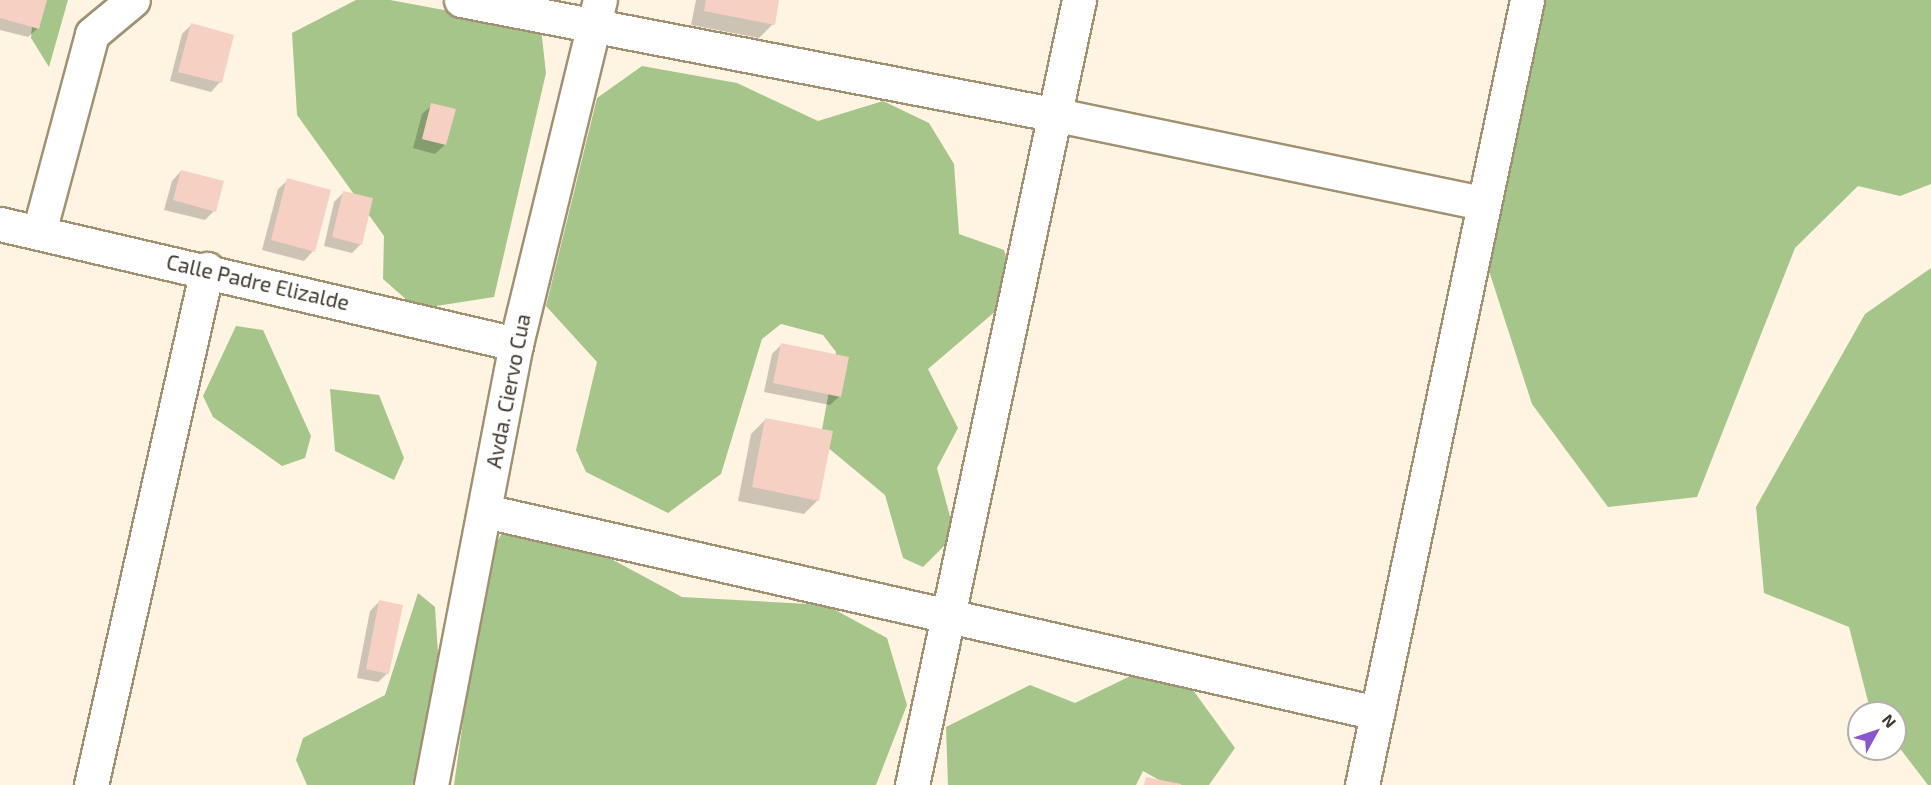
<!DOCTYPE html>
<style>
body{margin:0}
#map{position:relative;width:1931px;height:785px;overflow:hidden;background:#fff4e1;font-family:"Exo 2",sans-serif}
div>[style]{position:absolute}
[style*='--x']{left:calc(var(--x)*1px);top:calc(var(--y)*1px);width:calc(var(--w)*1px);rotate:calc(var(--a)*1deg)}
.forest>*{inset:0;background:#a6c58a}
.shadow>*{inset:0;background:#0003}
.building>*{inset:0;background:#f5d0c3}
.roads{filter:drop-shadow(2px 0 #a29073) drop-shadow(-2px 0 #a29073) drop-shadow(0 2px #a29073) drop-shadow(0 -2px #a29073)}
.minor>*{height:33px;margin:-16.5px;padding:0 16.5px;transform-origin:16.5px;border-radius:16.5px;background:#fff}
span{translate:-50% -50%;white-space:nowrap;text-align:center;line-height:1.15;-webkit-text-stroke:5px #fff;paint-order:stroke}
.street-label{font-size:21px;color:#40382c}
.north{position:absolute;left:1847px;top:701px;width:60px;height:60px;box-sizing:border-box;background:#fff;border:2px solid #b3afab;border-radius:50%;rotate:50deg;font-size:16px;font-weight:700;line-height:24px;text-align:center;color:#40382c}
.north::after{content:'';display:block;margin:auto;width:21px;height:27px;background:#8a57cf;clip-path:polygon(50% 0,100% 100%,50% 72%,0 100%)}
</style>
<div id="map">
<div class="forest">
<div style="clip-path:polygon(34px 0,68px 0,49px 67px,31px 38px)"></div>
<div style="clip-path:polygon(356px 0,390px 0,541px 28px,546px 73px,494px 297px,417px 309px,383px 279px,384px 236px,297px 115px,292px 33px)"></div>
<div style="clip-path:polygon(1514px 0,1931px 0,1931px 184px,1900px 196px,1858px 186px,1795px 248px,1697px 497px,1608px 507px,1532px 404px,1481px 246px)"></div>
<div style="clip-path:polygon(642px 66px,737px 83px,818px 121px,883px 101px,929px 123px,954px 164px,959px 234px,1004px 250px,1018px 292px,928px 369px,958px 428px,937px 468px,955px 535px,923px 567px,903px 558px,885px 495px,820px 441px,836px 352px,823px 335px,781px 324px,762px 339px,721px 474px,668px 513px,586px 472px,576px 450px,597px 362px,546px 306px,597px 98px)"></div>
<div style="clip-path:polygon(1931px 268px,1931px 785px,1928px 785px,1895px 742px,1895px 713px,1871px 713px,1849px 627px,1764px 593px,1756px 507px,1865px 314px)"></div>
<div style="clip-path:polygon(236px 326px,263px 330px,311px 436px,305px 458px,282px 466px,213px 417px,203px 396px)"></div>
<div style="clip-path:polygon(330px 389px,379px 395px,404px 458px,394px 480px,335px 451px)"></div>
<div style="clip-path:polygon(533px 517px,682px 597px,826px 605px,887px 638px,907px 705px,876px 785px,454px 785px,486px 559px,509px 522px)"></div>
<div style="clip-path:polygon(418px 593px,435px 607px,441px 700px,412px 785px,307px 785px,296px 760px,303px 738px,385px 695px)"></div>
<div style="clip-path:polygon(1155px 664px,1177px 668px,1235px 748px,1209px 785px,1168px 785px,1143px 771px,1136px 785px,948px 785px,946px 727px,1030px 685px,1075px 703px)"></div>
</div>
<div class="shadow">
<div style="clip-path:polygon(0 0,45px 0,38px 28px,28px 37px,0 30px)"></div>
<div style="clip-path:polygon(696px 0,778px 0,773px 24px,759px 38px,691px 25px)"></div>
<div style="clip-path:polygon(191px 25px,220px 82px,211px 92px,170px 81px,182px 34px)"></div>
<div style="clip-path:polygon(432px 105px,445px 145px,435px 154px,413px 148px,422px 114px)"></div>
<div style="clip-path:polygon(181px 171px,214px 211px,205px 220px,164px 210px,172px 181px)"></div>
<div style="clip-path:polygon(288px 180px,313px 251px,304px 261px,262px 250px,278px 189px)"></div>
<div style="clip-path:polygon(343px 193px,361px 244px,352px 253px,324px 246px,334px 202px)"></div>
<div style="clip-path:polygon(781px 345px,840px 396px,830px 405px,764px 392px,772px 354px)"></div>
<div style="clip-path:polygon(765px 420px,818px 500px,804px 514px,738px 501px,751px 434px)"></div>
<div style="clip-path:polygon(380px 601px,388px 673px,378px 682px,357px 678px,370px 611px)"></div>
</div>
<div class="building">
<div style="clip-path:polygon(0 0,47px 0,39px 29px,0 18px)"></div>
<div style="clip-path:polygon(706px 0,779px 0,775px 25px,704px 11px)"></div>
<div style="clip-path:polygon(191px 23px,234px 35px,222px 83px,178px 72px)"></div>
<div style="clip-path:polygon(431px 103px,456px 109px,446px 145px,422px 139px)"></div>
<div style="clip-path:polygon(181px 170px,224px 181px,216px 212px,173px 200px)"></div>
<div style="clip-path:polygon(287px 178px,331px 190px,315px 252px,271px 240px)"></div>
<div style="clip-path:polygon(343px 191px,373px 198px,362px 245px,332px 237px)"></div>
<div style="clip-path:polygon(781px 343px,849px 357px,841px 397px,773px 383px)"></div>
<div style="clip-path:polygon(765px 418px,833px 431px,819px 501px,752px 487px)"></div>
<div style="clip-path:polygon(379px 600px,403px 605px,389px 674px,366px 669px)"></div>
<div style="clip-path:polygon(1146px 777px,1181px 784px,1181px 785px,1144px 785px)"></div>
</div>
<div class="roads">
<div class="minor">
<div style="--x:461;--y:0;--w:607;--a:10.92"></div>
<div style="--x:1057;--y:115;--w:434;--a:11.7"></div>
<div style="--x:0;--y:224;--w:530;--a:13.09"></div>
<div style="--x:39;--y:232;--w:205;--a:-75"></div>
<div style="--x:92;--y:34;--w:53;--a:-39.7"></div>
<div style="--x:485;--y:511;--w:915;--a:12.76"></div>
<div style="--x:91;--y:785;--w:529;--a:-77.33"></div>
<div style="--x:431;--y:785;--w:449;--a:-79.1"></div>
<div style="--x:516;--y:344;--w:354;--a:-76.3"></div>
<div style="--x:912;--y:785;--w:803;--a:-77.99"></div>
<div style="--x:1362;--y:785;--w:802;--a:-78.13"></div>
</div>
</div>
<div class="street-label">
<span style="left:258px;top:282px;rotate:13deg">Calle Padre Elizalde</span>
<span style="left:508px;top:391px;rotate:-79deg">Avda. Ciervo Cua</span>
</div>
<div class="north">N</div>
</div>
